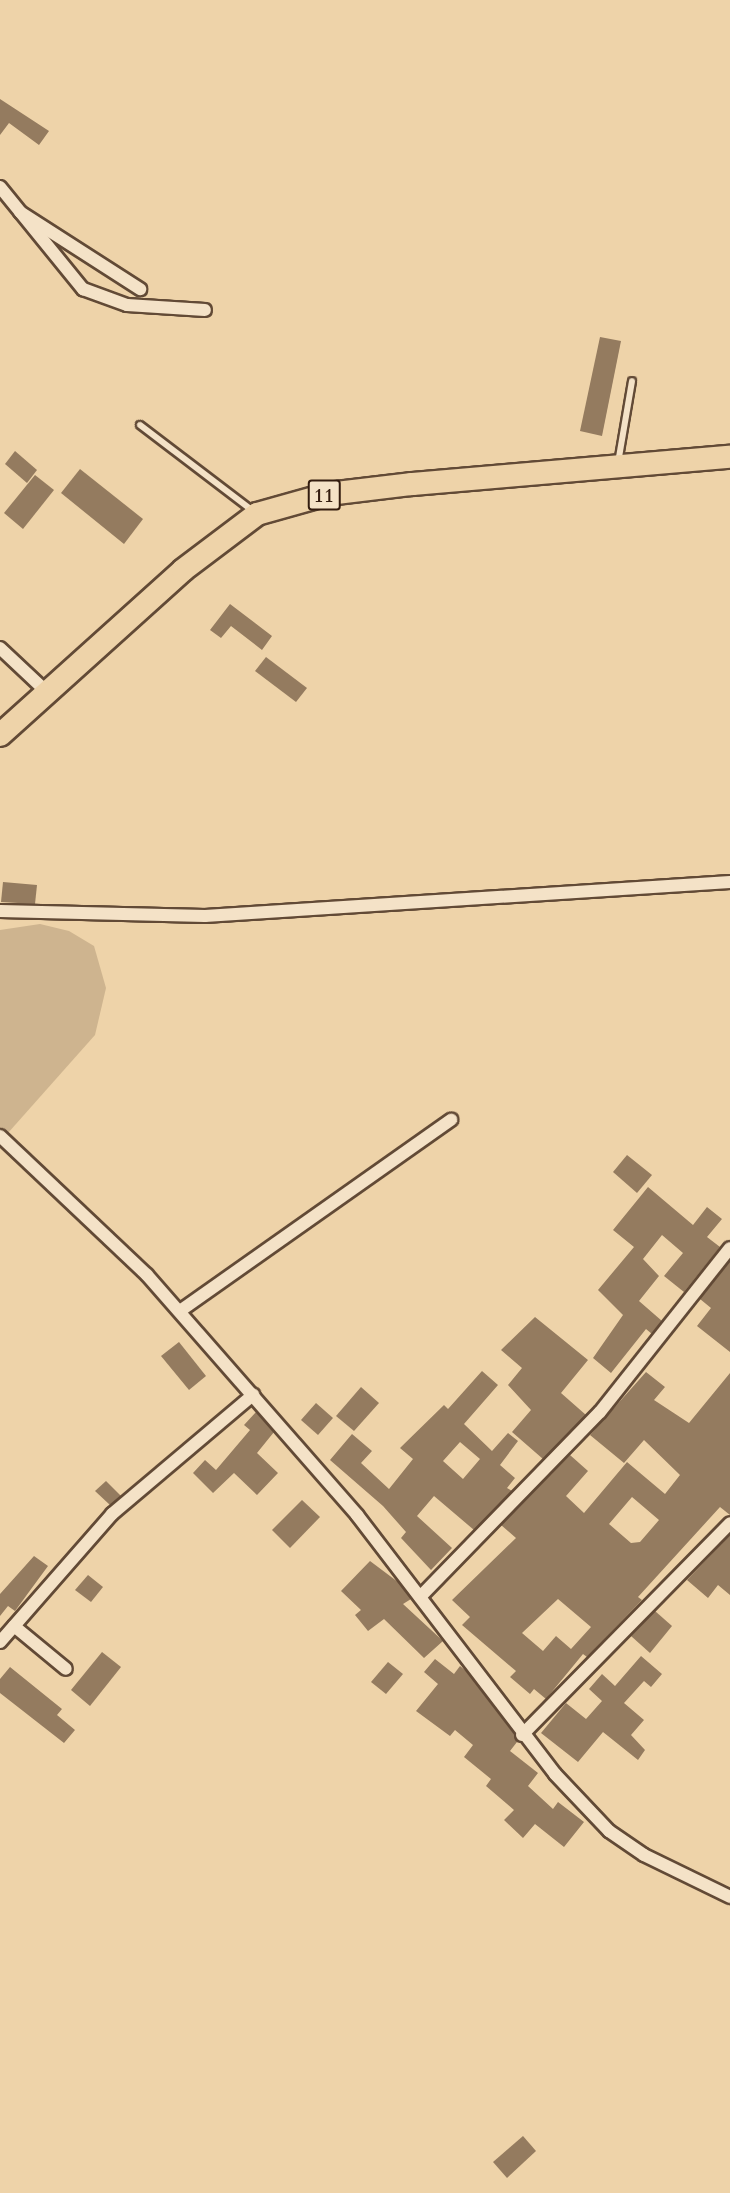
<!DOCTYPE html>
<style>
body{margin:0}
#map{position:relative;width:730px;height:2193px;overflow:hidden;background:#eed3a9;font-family:Cardo,serif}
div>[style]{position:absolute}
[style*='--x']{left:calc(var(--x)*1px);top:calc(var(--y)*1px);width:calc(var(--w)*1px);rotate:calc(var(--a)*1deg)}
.green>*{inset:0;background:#ceb48f}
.building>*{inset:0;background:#947b5f}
.roads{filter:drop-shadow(2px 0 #624a36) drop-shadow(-2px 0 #624a36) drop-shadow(0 2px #624a36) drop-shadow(0 -2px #624a36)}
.lane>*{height:6px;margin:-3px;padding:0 3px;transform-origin:3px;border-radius:3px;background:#f4e2c7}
.street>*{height:12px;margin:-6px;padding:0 6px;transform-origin:6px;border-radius:6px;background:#f4e2c7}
.highway>*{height:22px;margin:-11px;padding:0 11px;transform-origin:11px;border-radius:11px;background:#eed3a9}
span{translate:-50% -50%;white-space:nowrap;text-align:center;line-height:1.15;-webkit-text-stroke:4.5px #f4e2c7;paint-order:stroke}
.shield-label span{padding:2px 4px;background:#f4e2c7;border:2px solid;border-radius:4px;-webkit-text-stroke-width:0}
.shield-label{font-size:20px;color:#331c0f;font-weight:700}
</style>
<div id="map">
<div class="green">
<div style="clip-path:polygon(40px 924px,69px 931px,94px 946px,106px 988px,95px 1035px,0 1142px,0 930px)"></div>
</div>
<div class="building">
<div style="clip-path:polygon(0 99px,49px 131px,39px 145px,9px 123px,0 135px)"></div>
<div style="clip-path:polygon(600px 337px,621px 341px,602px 436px,580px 431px)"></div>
<div style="clip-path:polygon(15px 451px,37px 470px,27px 483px,5px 464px)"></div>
<div style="clip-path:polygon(80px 469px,143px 519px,124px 544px,61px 493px)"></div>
<div style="clip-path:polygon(35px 475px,54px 490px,23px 529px,4px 513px)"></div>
<div style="clip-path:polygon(230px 604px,272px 636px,262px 650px,231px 626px,221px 638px,210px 630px)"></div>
<div style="clip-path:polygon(266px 657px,307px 688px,296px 702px,255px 671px)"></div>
<div style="clip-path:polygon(3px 882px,37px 885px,35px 904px,1px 902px)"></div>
<div style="clip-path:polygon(627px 1155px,652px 1175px,637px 1193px,613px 1172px)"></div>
<div style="clip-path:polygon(648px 1187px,693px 1225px,707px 1207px,722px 1219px,707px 1237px,720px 1247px,684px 1292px,664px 1276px,683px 1253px,662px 1235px,643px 1259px,659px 1276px,639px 1301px,662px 1321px,652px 1334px,646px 1329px,611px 1373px,593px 1358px,623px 1315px,598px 1290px,634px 1247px,613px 1230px)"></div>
<div style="clip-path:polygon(730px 1261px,730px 1352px,697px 1326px,711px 1308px,700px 1299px)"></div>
<div style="clip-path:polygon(535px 1317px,588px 1360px,561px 1393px,586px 1415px,543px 1459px,512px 1432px,531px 1410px,508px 1385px,522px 1368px,501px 1350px)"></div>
<div style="clip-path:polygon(179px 1342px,206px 1376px,189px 1390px,161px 1356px)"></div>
<div style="clip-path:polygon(evenodd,482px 1371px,498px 1385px,464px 1424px,492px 1451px,508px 1433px,518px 1441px,500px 1465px,515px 1478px,507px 1488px,512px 1491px,474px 1530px,434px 1496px,417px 1516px,452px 1548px,431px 1570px,401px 1538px,406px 1532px,383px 1506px,330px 1460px,352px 1434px,372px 1451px,361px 1463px,389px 1489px,413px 1459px,400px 1448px,444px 1405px,448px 1409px,482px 1371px,460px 1442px,480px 1459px,463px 1479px,443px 1461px,460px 1442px)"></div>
<div style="clip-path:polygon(evenodd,646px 1372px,665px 1387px,654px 1400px,689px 1423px,730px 1373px,730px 1515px,720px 1507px,638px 1597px,642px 1600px,587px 1657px,583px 1654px,546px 1699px,534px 1689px,530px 1694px,510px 1677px,516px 1671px,462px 1625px,470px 1617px,452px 1600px,516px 1538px,501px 1525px,570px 1455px,588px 1471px,566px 1496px,584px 1513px,627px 1462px,665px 1494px,680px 1475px,644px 1440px,624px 1463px,590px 1435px,646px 1372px,632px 1497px,659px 1520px,640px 1542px,631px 1543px,609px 1524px,632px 1497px,646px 1372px,558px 1599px,591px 1627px,571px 1649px,556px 1636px,543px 1651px,522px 1633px,558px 1599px)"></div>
<div style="clip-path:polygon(361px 1387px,379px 1403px,354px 1431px,336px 1416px)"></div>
<div style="clip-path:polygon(316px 1403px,333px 1418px,318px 1435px,301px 1420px)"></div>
<div style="clip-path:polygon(256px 1412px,274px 1432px,257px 1453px,278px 1473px,257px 1495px,234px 1473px,213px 1493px,193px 1473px,205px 1460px,216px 1470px,250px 1430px,244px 1425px)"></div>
<div style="clip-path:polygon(106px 1481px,121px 1496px,110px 1505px,95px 1491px)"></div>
<div style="clip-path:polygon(302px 1500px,320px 1517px,290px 1548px,272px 1530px)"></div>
<div style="clip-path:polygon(730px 1535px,730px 1595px,718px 1585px,708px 1598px,687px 1580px)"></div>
<div style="clip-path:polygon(34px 1556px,48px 1566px,15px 1611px,8px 1606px,0 1616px,0 1594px)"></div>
<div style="clip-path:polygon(370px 1561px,398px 1582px,411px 1599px,403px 1604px,443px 1641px,424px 1658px,384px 1619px,368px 1631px,355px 1615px,361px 1610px,341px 1591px)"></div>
<div style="clip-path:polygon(88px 1575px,103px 1587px,91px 1602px,75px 1590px)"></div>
<div style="clip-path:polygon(655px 1611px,672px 1626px,650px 1653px,631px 1636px)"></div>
<div style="clip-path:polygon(102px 1652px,121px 1667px,90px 1706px,71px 1690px)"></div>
<div style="clip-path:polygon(641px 1656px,662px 1674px,651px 1687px,644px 1681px,624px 1703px,644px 1720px,631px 1735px,645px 1750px,638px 1760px,603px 1732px,578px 1762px,541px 1733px,566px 1703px,586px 1719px,602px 1701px,589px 1689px,602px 1674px,615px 1686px)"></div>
<div style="clip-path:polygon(435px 1659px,454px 1674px,460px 1666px,466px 1671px,514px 1734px,517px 1742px,510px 1751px,538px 1773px,528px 1786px,553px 1809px,558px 1802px,584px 1822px,564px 1847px,535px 1824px,523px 1838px,504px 1820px,514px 1810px,486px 1786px,491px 1779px,464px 1757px,473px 1745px,455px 1730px,450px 1736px,416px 1711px,438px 1684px,424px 1672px)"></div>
<div style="clip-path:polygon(388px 1662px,403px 1674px,386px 1694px,371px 1682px)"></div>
<div style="clip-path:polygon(10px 1667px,62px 1709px,57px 1715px,75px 1730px,64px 1743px,0 1693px,0 1679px)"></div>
<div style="clip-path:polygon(523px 2136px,536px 2151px,507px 2178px,493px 2162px)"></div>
</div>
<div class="roads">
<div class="lane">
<div style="--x:140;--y:425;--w:143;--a:37.3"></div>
<div style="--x:618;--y:463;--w:83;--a:-80.3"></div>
</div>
<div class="street">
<div style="--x:0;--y:187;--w:132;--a:50.9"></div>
<div style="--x:83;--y:289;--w:47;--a:20"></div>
<div style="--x:127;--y:305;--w:78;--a:3.7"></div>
<div style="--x:20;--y:212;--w:143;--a:32.7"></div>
<div style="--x:0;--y:648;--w:67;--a:43.2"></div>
<div style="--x:0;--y:911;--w:205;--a:1.4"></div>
<div style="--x:205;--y:916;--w:526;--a:-3.71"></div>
<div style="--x:0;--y:1136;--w:202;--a:43.4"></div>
<div style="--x:147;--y:1275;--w:319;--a:48.8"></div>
<div style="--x:357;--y:1515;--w:326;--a:52.6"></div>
<div style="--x:555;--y:1774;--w:79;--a:46.5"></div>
<div style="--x:609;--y:1831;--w:42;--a:34.4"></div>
<div style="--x:644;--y:1855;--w:96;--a:26"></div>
<div style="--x:180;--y:1311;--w:332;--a:-35.2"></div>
<div style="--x:420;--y:1597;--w:258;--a:-45.8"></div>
<div style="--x:600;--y:1412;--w:209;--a:-51.6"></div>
<div style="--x:14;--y:1626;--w:67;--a:39.6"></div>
<div style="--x:0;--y:1642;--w:170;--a:-48.8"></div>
<div style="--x:112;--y:1514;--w:185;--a:-40.2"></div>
<div style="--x:522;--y:1735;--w:297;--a:-45.5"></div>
</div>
<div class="highway">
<div style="--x:0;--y:735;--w:246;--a:-42"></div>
<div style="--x:183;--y:570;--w:93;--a:-37.1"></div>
<div style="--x:257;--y:514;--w:74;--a:-15.7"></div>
<div style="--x:328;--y:494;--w:85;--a:-6.8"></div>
<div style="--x:412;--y:484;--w:319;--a:-4.9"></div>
</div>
</div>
<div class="shield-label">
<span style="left:324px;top:495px">11</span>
</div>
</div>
